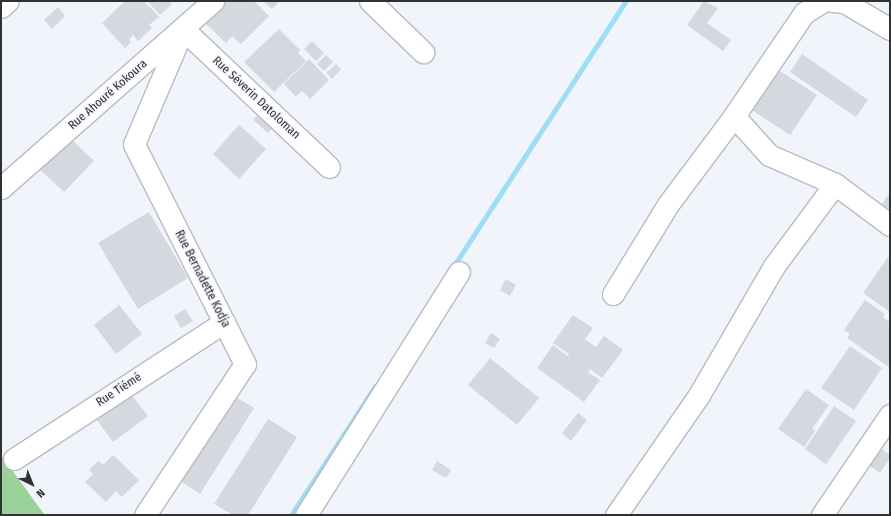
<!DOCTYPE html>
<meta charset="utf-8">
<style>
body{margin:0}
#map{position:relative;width:891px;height:516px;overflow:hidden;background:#f2f4fb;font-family:"Fira Sans Condensed",sans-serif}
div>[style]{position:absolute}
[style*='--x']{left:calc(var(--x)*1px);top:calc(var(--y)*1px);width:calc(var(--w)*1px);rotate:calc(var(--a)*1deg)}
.green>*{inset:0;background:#99d39a}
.stream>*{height:5px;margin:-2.5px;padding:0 2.5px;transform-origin:2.5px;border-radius:2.5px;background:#9eddf6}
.building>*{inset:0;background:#d6d8df}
.roads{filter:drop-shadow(1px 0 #b9bbc2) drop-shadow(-1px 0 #b9bbc2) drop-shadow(0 1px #b9bbc2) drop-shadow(0 -1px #b9bbc2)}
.street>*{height:21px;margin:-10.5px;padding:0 10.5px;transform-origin:10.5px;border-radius:10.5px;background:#fff}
span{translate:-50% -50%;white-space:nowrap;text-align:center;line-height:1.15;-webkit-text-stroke:3px #f2f4fb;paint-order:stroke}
.street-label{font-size:12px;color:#303133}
.frame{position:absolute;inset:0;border:2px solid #303133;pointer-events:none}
.north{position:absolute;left:12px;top:464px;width:40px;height:40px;-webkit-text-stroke:3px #f2f4fb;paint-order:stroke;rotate:137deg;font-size:11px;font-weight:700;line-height:16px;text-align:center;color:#303133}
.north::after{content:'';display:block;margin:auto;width:14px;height:18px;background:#303133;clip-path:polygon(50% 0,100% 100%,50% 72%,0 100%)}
</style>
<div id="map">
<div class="green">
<div style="clip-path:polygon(1px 455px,44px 514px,45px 515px,1px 515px)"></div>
</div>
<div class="stream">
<div style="--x:453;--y:267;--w:317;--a:-57"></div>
<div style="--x:291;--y:515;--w:154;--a:-56.9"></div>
</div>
<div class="building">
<div style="clip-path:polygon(125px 1px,144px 1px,159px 17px,149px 25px,152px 28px,138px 41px,133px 35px,129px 40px,131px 42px,125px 48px,102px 23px)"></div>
<div style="clip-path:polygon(147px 1px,169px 1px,172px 4px,160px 15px)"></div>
<div style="clip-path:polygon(225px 1px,254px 1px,269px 16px,241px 44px,232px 36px,226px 43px,204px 22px)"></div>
<div style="clip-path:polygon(263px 1px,280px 1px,272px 9px)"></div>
<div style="clip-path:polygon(704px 1px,718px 8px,707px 23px,731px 40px,723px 51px,687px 25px)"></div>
<div style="clip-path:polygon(58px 7px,65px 16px,52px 29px,44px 20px)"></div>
<div style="clip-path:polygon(279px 29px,300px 50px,298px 53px,306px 61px,274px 92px,244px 62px)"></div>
<div style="clip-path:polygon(312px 41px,324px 53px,316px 61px,304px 49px)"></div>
<div style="clip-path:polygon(802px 54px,868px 100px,856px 117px,790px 72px)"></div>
<div style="clip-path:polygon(326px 55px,333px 62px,324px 71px,317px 64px)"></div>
<div style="clip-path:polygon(309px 59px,329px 80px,310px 99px,302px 91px,296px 97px,284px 84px)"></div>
<div style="clip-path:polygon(336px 64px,341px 69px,332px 79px,326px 73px)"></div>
<div style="clip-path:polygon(777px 69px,817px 95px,790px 135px,750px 109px)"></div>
<div style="clip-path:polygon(259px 113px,274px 125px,268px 133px,253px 120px)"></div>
<div style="clip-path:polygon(239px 125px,266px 149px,239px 179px,213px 154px)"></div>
<div style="clip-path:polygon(67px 135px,94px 161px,64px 192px,37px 167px)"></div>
<div style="clip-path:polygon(890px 192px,890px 210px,882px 204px)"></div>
<div style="clip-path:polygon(149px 212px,188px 278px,138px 309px,98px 243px)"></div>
<div style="clip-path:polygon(888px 257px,890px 259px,890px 312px,863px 293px)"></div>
<div style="clip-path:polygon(506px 279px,516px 285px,510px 296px,500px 290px)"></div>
<div style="clip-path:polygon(865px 300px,885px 314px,883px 317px,890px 322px,889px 367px,847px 338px,850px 334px,844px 330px)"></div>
<div style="clip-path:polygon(119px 305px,142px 334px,116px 354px,94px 325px)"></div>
<div style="clip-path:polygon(185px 309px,193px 321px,181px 328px,174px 316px)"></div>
<div style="clip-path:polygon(573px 315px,593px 328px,585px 339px,596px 347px,604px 336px,623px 350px,602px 378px,590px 369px,588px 372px,600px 380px,584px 402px,537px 368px,553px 345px,568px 356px,569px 354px,553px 343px)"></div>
<div style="clip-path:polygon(491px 333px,500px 339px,494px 348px,485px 343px)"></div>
<div style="clip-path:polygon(850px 346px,882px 368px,854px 410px,821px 388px)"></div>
<div style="clip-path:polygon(490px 358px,539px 398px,517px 425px,468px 385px)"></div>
<div style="clip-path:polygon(806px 389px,829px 405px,812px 429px,815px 431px,804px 447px,778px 429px)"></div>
<div style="clip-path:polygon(130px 393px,148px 416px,113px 442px,96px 419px)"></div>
<div style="clip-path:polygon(231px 394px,254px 408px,200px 494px,177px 479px)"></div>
<div style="clip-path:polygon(834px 406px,856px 421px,826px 464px,805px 449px)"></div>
<div style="clip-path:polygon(578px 413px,587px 420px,571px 441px,562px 433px)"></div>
<div style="clip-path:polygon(268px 419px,297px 437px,248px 515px,233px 515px,214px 504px)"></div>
<div style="clip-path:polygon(882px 449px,890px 455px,890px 458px,880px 473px,870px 466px)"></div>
<div style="clip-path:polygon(113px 455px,139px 480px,122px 497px,116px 491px,106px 502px,85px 482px,93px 474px,89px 470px,98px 461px,103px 465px)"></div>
<div style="clip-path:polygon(437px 461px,451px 470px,446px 478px,432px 470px)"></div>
</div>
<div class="roads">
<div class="street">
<div style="--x:370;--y:1;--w:74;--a:43.9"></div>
<div style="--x:832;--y:1;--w:12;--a:5"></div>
<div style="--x:844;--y:2;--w:53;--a:30.4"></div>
<div style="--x:1;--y:7;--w:9;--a:-41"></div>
<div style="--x:734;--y:116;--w:52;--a:48.1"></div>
<div style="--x:769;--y:155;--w:72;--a:23.7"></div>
<div style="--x:835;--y:184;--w:69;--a:36.7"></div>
<div style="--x:1;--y:188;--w:283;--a:-41.4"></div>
<div style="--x:613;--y:294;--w:107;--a:-58.4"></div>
<div style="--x:669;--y:203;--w:109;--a:-53.2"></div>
<div style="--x:734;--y:116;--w:125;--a:-55.8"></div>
<div style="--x:804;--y:13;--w:22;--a:-32"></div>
<div style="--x:14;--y:459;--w:251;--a:-33.1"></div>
<div style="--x:145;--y:515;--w:181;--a:-56.5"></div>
<div style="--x:245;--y:364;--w:246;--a:-116.8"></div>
<div style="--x:134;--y:144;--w:125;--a:-66.9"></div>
<div style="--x:183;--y:29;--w:201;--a:43.4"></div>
<div style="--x:306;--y:515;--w:287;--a:-57.8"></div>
<div style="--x:616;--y:515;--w:146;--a:-55.3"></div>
<div style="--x:699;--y:395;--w:149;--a:-59.8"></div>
<div style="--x:774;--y:266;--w:102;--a:-53.4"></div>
<div style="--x:822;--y:515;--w:121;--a:-55.8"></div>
</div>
</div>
<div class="street-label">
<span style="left:108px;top:95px;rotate:-41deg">Rue Ahouré Kokoura</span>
<span style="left:256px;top:98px;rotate:43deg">Rue Séverin Datoloman</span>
<span style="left:202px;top:279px;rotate:63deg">Rue Bernadette Kodja</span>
<span style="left:119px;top:390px;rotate:-33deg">Rue Tiémé</span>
</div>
<div class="frame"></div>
<div class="north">N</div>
</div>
